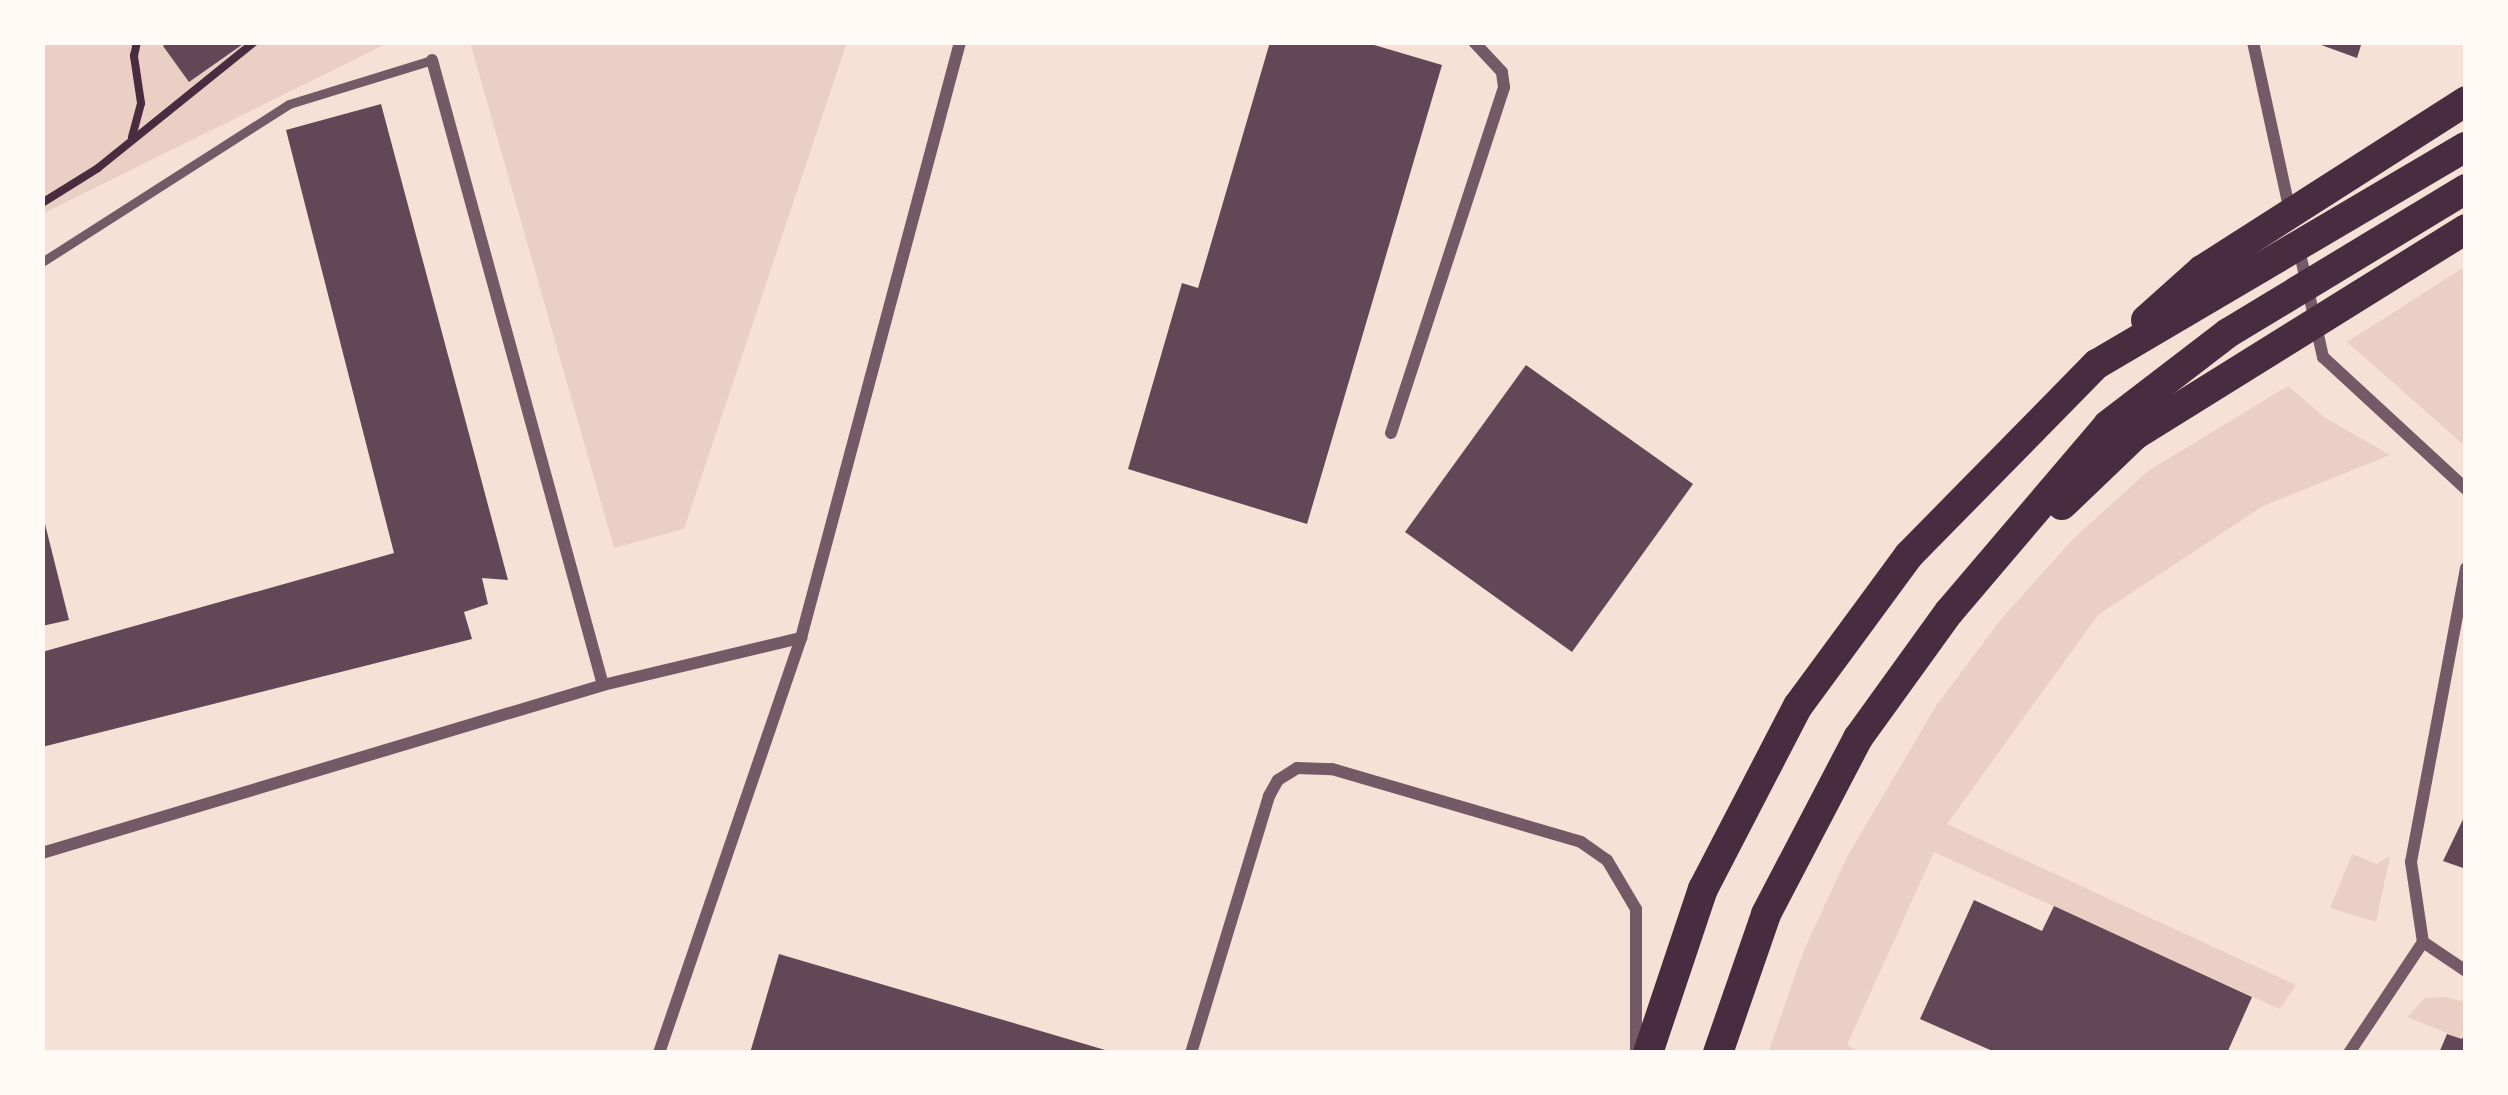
<!DOCTYPE html>
<style>
body{margin:0}
#map{position:relative;width:2508px;height:1095px;overflow:hidden;background:#f7e1d7;font-family:"Fira Sans Condensed",sans-serif}
div>[style]{position:absolute}
[style*='--x']{left:calc(var(--x)*1px);top:calc(var(--y)*1px);width:calc(var(--w)*1px);rotate:calc(var(--a)*1deg)}
.green>*{inset:0;background:#ebcfc5}
.building>*{inset:0;background:#644757}
.path>*{height:8px;margin:-4px;padding:0 4px;transform-origin:4px;border-radius:4px;background:#4a2c40}
.service>*{height:9px;margin:-4.5px;padding:0 4.5px;transform-origin:4.5px;border-radius:4.5px;background:#755966}
.minor>*{height:12px;margin:-6px;padding:0 6px;transform-origin:6px;border-radius:6px;background:#755966}
.primary>*{height:30px;margin:-15px;padding:0 15px;transform-origin:15px;border-radius:15px;background:#4a2c40}
span{translate:-50% -50%;white-space:nowrap;text-align:center;line-height:1.15;-webkit-text-stroke:9px #fffaf5;paint-order:stroke}
.frame{position:absolute;inset:0;border:45px solid #fffaf5;pointer-events:none}
</style>
<div id="map">
<div class="green">
<div style="clip-path:polygon(42px 42px,390px 42px,42px 214px)"></div>
<div style="clip-path:polygon(470px 42px,847px 42px,684px 529px,614px 548px)"></div>
<div style="clip-path:polygon(2466px 266px,2466px 447px,2347px 342px)"></div>
<div style="clip-path:polygon(2288px 386px,2324px 417px,2390px 455px,2263px 506px,2098px 615px,1947px 824px,2296px 985px,2280px 1009px,1934px 852px,1847px 1045px,1862px 1053px,1768px 1053px,1804px 950px,1847px 857px,1936px 706px,2002px 618px,2073px 539px,2148px 471px)"></div>
<div style="clip-path:polygon(2352px 854px,2377px 864px,2390px 856px,2376px 922px,2330px 908px)"></div>
<div style="clip-path:polygon(2444px 997px,2466px 1002px,2462px 1039px,2407px 1017px,2425px 998px)"></div>
</div>
<div class="building">
<div style="clip-path:polygon(168px 42px,246px 42px,189px 82px,163px 46px)"></div>
<div style="clip-path:polygon(1270px 42px,1364px 42px,1442px 65px,1307px 524px,1128px 469px,1182px 283px,1198px 288px)"></div>
<div style="clip-path:polygon(2313px 42px,2362px 42px,2357px 58px)"></div>
<div style="clip-path:polygon(381px 104px,508px 580px,482px 578px,488px 604px,464px 612px,472px 639px,42px 747px,42px 652px,394px 553px,286px 130px)"></div>
<div style="clip-path:polygon(1526px 365px,1693px 484px,1572px 652px,1405px 532px)"></div>
<div style="clip-path:polygon(42px 512px,69px 620px,42px 626px)"></div>
<div style="clip-path:polygon(2466px 813px,2466px 869px,2443px 861px)"></div>
<div style="clip-path:polygon(1974px 900px,2042px 931px,2054px 906px,2252px 997px,2227px 1053px,1997px 1053px,1920px 1019px)"></div>
<div style="clip-path:polygon(779px 954px,1112px 1052px,1112px 1053px,750px 1053px)"></div>
<div style="clip-path:polygon(2466px 1030px,2466px 1053px,2439px 1053px,2447px 1034px,2462px 1039px)"></div>
</div>
<div class="path">
<div style="--x:132;--y:137;--w:35;--a:-75"></div>
<div style="--x:141;--y:103;--w:48;--a:-98.5"></div>
<div style="--x:134;--y:56;--w:14;--a:-78"></div>
<div style="--x:42;--y:203;--w:66;--a:-32"></div>
<div style="--x:98;--y:168;--w:201;--a:-38.9"></div>
</div>
<div class="service">
<div style="--x:42;--y:262;--w:293;--a:-32.6"></div>
<div style="--x:289;--y:104;--w:150;--a:-17.1"></div>
</div>
<div class="minor">
<div style="--x:2253;--y:42;--w:174;--a:77.7"></div>
<div style="--x:432;--y:60;--w:648;--a:74.7"></div>
<div style="--x:2299;--y:249;--w:111;--a:77.5"></div>
<div style="--x:2323;--y:357;--w:195;--a:42.7"></div>
<div style="--x:1391;--y:433;--w:364;--a:-71.9"></div>
<div style="--x:1504;--y:87;--w:15;--a:-98"></div>
<div style="--x:1502;--y:72;--w:41;--a:-133"></div>
<div style="--x:2466;--y:568;--w:299;--a:100.6"></div>
<div style="--x:2411;--y:862;--w:81;--a:81.5"></div>
<div style="--x:2423;--y:942;--w:52;--a:34"></div>
<div style="--x:42;--y:853;--w:586;--a:-16.67"></div>
<div style="--x:603;--y:685;--w:204;--a:-13.4"></div>
<div style="--x:659;--y:1053;--w:439;--a:-71.1"></div>
<div style="--x:801;--y:638;--w:617;--a:-75.06"></div>
<div style="--x:1191;--y:1053;--w:269;--a:-73.1"></div>
<div style="--x:1269;--y:796;--w:18;--a:-61"></div>
<div style="--x:1278;--y:780;--w:22;--a:-32"></div>
<div style="--x:1297;--y:768;--w:35;--a:2"></div>
<div style="--x:1332;--y:769;--w:259;--a:16.3"></div>
<div style="--x:1581;--y:842;--w:32;--a:35"></div>
<div style="--x:1607;--y:860;--w:57;--a:59.4"></div>
<div style="--x:1636;--y:909;--w:144;--a:90"></div>
<div style="--x:2349;--y:1053;--w:133;--a:-56.3"></div>
</div>
<div class="primary">
<div style="--x:2146;--y:320;--w:75;--a:-41.8"></div>
<div style="--x:2202;--y:270;--w:313;--a:-32.6"></div>
<div style="--x:2062;--y:505;--w:101;--a:-43.8"></div>
<div style="--x:2135;--y:435;--w:390;--a:-31.9"></div>
<div style="--x:1648;--y:1053;--w:173;--a:-71.5"></div>
<div style="--x:1703;--y:889;--w:206;--a:-62.6"></div>
<div style="--x:1798;--y:706;--w:187;--a:-53.7"></div>
<div style="--x:1909;--y:555;--w:268;--a:-45.5"></div>
<div style="--x:2097;--y:364;--w:428;--a:-30.5"></div>
<div style="--x:1718;--y:1053;--w:147;--a:-70.9"></div>
<div style="--x:1766;--y:914;--w:199;--a:-62.4"></div>
<div style="--x:1858;--y:738;--w:155;--a:-54.2"></div>
<div style="--x:1949;--y:612;--w:245;--a:-49.6"></div>
<div style="--x:2108;--y:425;--w:151;--a:-37.5"></div>
<div style="--x:2228;--y:333;--w:278;--a:-31.2"></div>
</div>
<div class="frame"></div>
</div>
